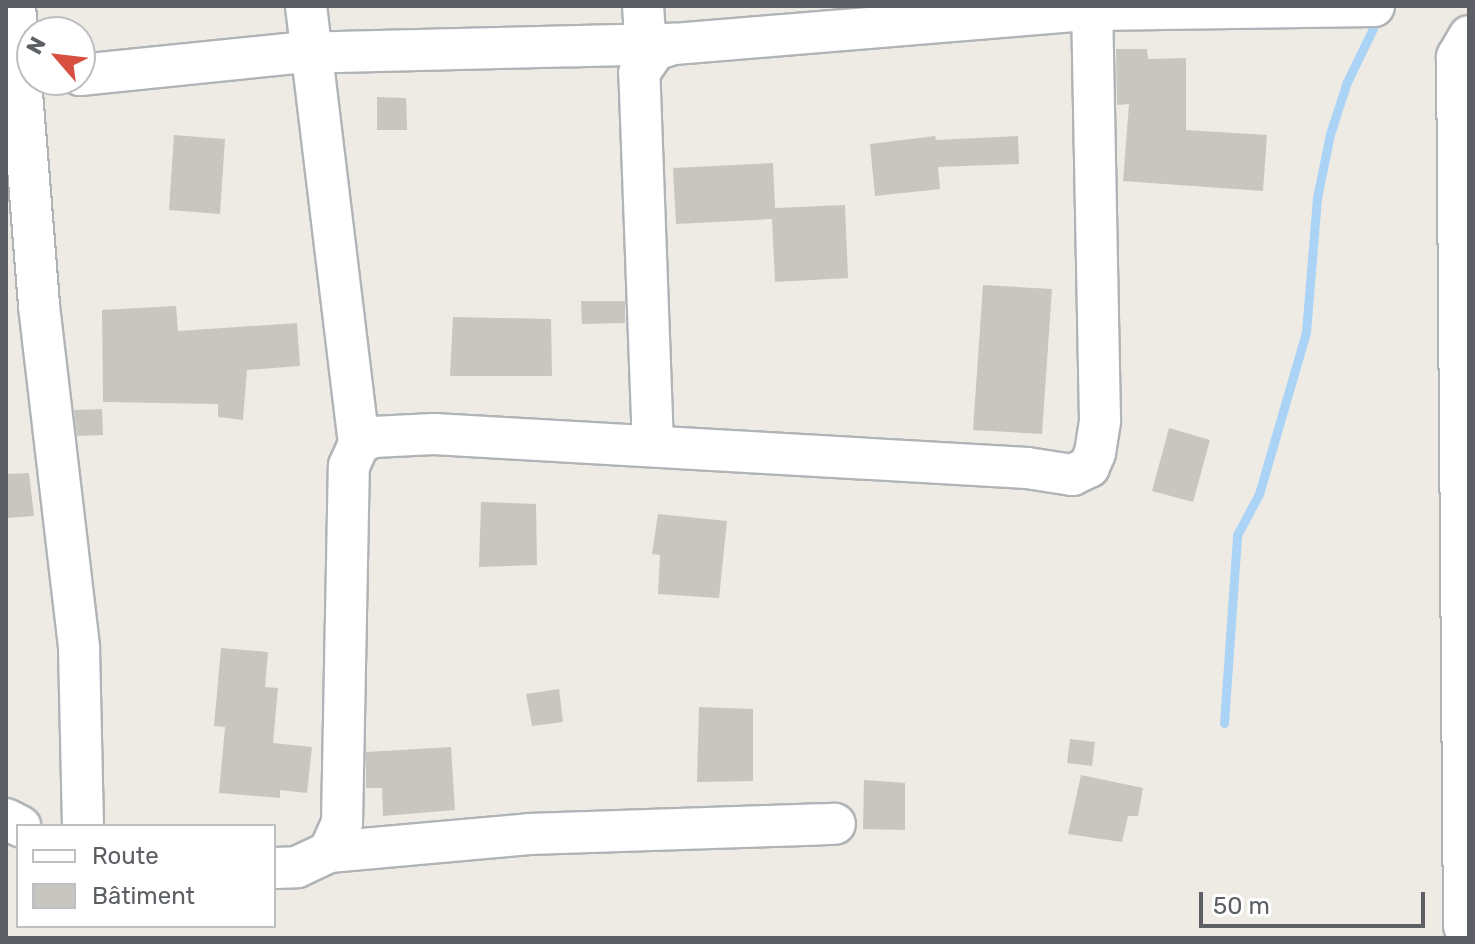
<!DOCTYPE html>
<meta charset="utf-8">
<style>
body{margin:0}
#map{position:relative;width:1475px;height:944px;overflow:hidden;background:#edebe4;font-family:Rubik,sans-serif}
div>[style]{position:absolute}
[style*='--x']{left:calc(var(--x)*1px);top:calc(var(--y)*1px);width:calc(var(--w)*1px);rotate:calc(var(--a)*1deg)}
.stream>*{height:9px;margin:-4.5px;padding:0 4.5px;transform-origin:4.5px;border-radius:4.5px;background:#aad3f6}
.building>*{inset:0;background:#c8c6c0}
.roads{filter:drop-shadow(2px 0 #b1b4b7) drop-shadow(-2px 0 #b1b4b7) drop-shadow(0 2px #b1b4b7) drop-shadow(0 -2px #b1b4b7)}
.minor>*{height:40px;margin:-20px;padding:0 20px;transform-origin:20px;border-radius:20px;background:#fff}
span{translate:-50% -50%;white-space:nowrap;text-align:center;line-height:1.15;-webkit-text-stroke:6px #fff;paint-order:stroke}
.frame{position:absolute;inset:0;border:8px solid #5c5f63;pointer-events:none}
.legend{position:absolute;left:16px;top:824px;width:260px;height:104px;box-sizing:border-box;background:#fff;border:2px solid #bebfc1;margin:0;padding:10px 14px;list-style:none;font-size:24px;color:#5c5f63}
.legend li{display:flex;align-items:center;gap:16px;height:40px}
.legend b{width:40px;border:2px solid #bebfc1}
.north{position:absolute;left:16px;top:16px;width:80px;height:80px;box-sizing:border-box;background:#fff;border:2px solid #bebfc1;border-radius:50%;rotate:298deg;font-size:22px;font-weight:700;line-height:32px;text-align:center;color:#5c5f63}
.north::after{content:'';display:block;margin:auto;width:28px;height:36px;background:#d74f3f;clip-path:polygon(50% 0,100% 100%,50% 72%,0 100%)}
.scale{position:absolute;left:1199px;top:892px;width:226px;height:36px;box-sizing:border-box;border:4px solid #5c5f63;border-top:0;padding-left:10px;font-size:24px;line-height:28px;white-space:nowrap;color:#5c5f63;-webkit-text-stroke:6px #fff;paint-order:stroke}
</style>
<div id="map">
<div class="stream">
<div style="--x:1224;--y:723;--w:188;--a:-86"></div>
<div style="--x:1237;--y:535;--w:47;--a:-61.8"></div>
<div style="--x:1259;--y:494;--w:169;--a:-73.8"></div>
<div style="--x:1306;--y:332;--w:134;--a:-85.3"></div>
<div style="--x:1317;--y:198;--w:65;--a:-78.5"></div>
<div style="--x:1330;--y:134;--w:55;--a:-71.9"></div>
<div style="--x:1347;--y:82;--w:73;--a:-64.1"></div>
</div>
<div class="building">
<div style="clip-path:polygon(1116px 49px,1147px 49px,1148px 59px,1186px 58px,1186px 130px,1267px 135px,1263px 191px,1123px 181px,1129px 104px,1117px 105px)"></div>
<div style="clip-path:polygon(377px 97px,406px 98px,407px 130px,377px 130px)"></div>
<div style="clip-path:polygon(174px 135px,225px 139px,220px 214px,169px 210px)"></div>
<div style="clip-path:polygon(935px 136px,936px 140px,1018px 136px,1019px 164px,938px 167px,940px 189px,875px 196px,870px 144px)"></div>
<div style="clip-path:polygon(773px 163px,775px 208px,845px 205px,848px 278px,775px 282px,772px 219px,676px 224px,673px 168px)"></div>
<div style="clip-path:polygon(983px 285px,1052px 289px,1042px 434px,973px 430px)"></div>
<div style="clip-path:polygon(581px 301px,625px 301px,625px 323px,582px 324px)"></div>
<div style="clip-path:polygon(176px 306px,178px 331px,297px 323px,300px 366px,247px 370px,243px 420px,218px 417px,218px 404px,103px 402px,102px 310px)"></div>
<div style="clip-path:polygon(453px 317px,551px 319px,552px 376px,450px 376px)"></div>
<div style="clip-path:polygon(102px 409px,103px 435px,77px 436px,74px 410px)"></div>
<div style="clip-path:polygon(1169px 428px,1210px 440px,1193px 502px,1152px 491px)"></div>
<div style="clip-path:polygon(29px 473px,34px 516px,6px 518px,6px 474px)"></div>
<div style="clip-path:polygon(481px 502px,536px 504px,537px 565px,479px 567px)"></div>
<div style="clip-path:polygon(658px 514px,727px 521px,719px 598px,658px 594px,660px 555px,652px 554px)"></div>
<div style="clip-path:polygon(221px 648px,268px 652px,265px 687px,278px 688px,273px 743px,312px 747px,307px 793px,280px 790px,280px 798px,219px 793px,225px 727px,214px 726px)"></div>
<div style="clip-path:polygon(559px 689px,563px 722px,532px 726px,526px 694px)"></div>
<div style="clip-path:polygon(699px 707px,753px 709px,753px 781px,697px 782px)"></div>
<div style="clip-path:polygon(1070px 739px,1095px 742px,1092px 766px,1067px 763px)"></div>
<div style="clip-path:polygon(451px 747px,455px 810px,383px 816px,382px 788px,366px 788px,366px 752px)"></div>
<div style="clip-path:polygon(1081px 775px,1143px 788px,1138px 816px,1128px 816px,1122px 842px,1068px 834px)"></div>
<div style="clip-path:polygon(864px 780px,905px 783px,905px 830px,863px 829px)"></div>
</div>
<div class="roads">
<div class="minor">
<div style="--x:15;--y:6;--w:301;--a:85.4"></div>
<div style="--x:39;--y:306;--w:345;--a:83.3"></div>
<div style="--x:79;--y:649;--w:177;--a:88.7"></div>
<div style="--x:306;--y:6;--w:441;--a:83.1"></div>
<div style="--x:643;--y:6;--w:39;--a:86"></div>
<div style="--x:80;--y:75;--w:218;--a:-5.8"></div>
<div style="--x:297;--y:53;--w:377;--a:-1.4"></div>
<div style="--x:653;--y:446;--w:373;--a:-92.1"></div>
<div style="--x:639;--y:73;--w:28;--a:-55"></div>
<div style="--x:655;--y:50;--w:20;--a:-18"></div>
<div style="--x:674;--y:44;--w:419;--a:-4.7"></div>
<div style="--x:1092;--y:10;--w:282;--a:-0.8"></div>
<div style="--x:6;--y:819;--w:16;--a:27"></div>
<div style="--x:329;--y:852;--w:201;--a:-5.1"></div>
<div style="--x:529;--y:834;--w:306;--a:-1.9"></div>
<div style="--x:274;--y:868;--w:23;--a:-2"></div>
<div style="--x:297;--y:867;--w:35;--a:-25"></div>
<div style="--x:329;--y:852;--w:32;--a:-66"></div>
<div style="--x:342;--y:823;--w:357;--a:-88.9"></div>
<div style="--x:349;--y:466;--w:24;--a:-66"></div>
<div style="--x:359;--y:444;--w:16;--a:-27"></div>
<div style="--x:373;--y:437;--w:61;--a:-2.8"></div>
<div style="--x:434;--y:434;--w:594;--a:3.28"></div>
<div style="--x:1027;--y:468;--w:46;--a:8.8"></div>
<div style="--x:1072;--y:475;--w:19;--a:-25"></div>
<div style="--x:1089;--y:467;--w:15;--a:-67"></div>
<div style="--x:1095;--y:453;--w:33;--a:-81"></div>
<div style="--x:1100;--y:420;--w:414;--a:-91.1"></div>
<div style="--x:1464;--y:926;--w:869;--a:-90.46"></div>
<div style="--x:1457;--y:57;--w:24;--a:-60"></div>
</div>
</div>
<div class="frame"></div>
<ul class="legend">
<li><b style="height:10px;background:#fff"></b>Route</li>
<li><b style="height:22px;background:#c8c6c0"></b>Bâtiment</li>
</ul>
<div class="north">N</div>
<div class="scale">50 m</div>
</div>
